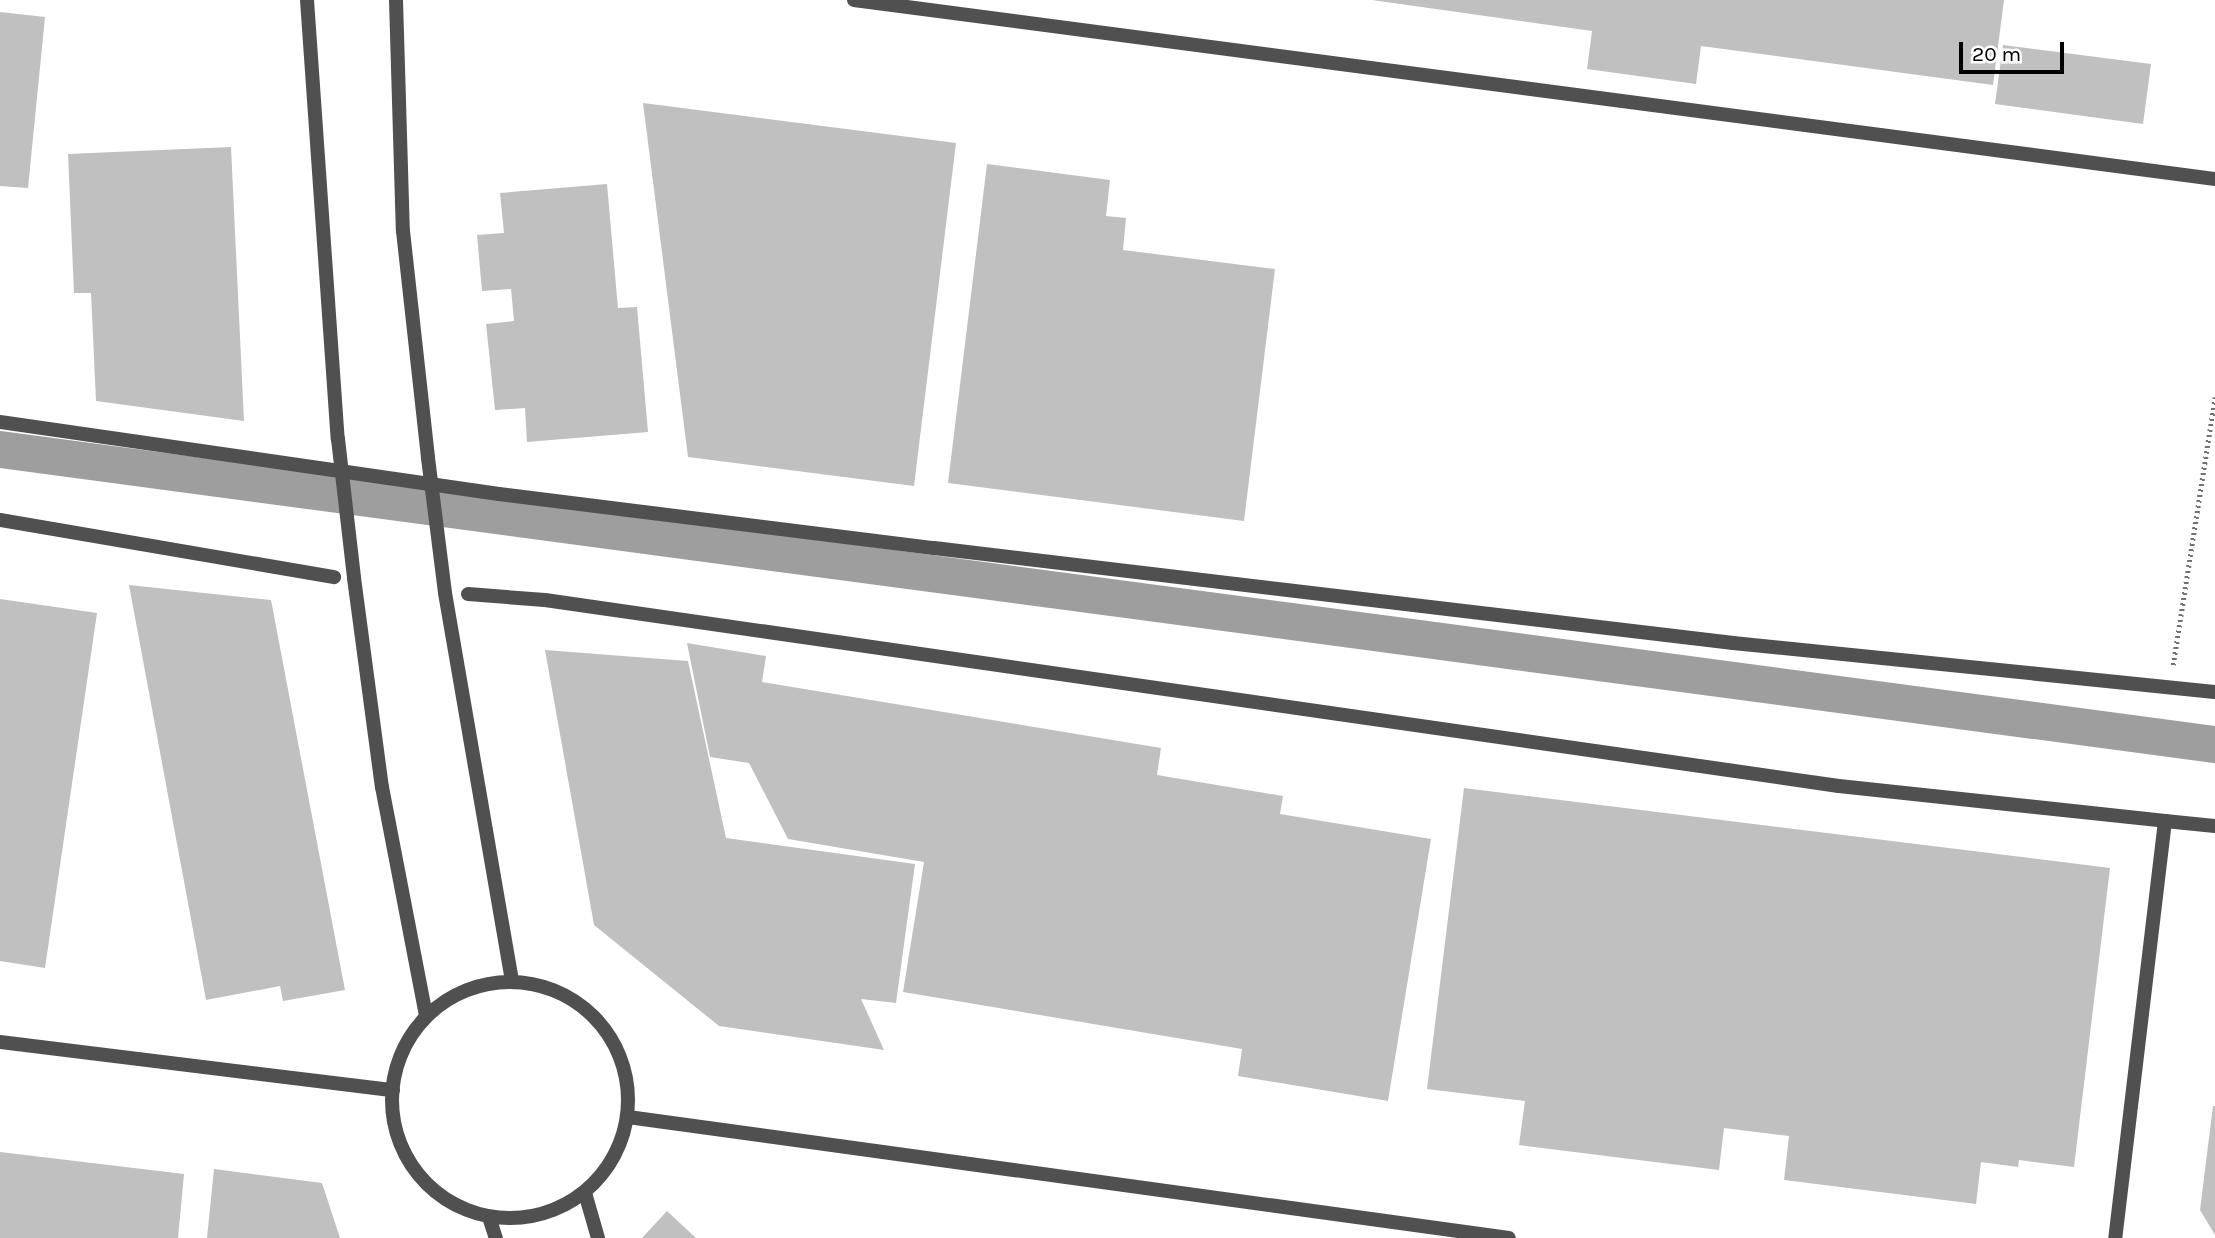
<!DOCTYPE html>
<style>
body{margin:0}
#map{position:relative;width:2215px;height:1238px;overflow:hidden;background:#fff;font-family:Karla,sans-serif}
div>[style]{position:absolute}
[style*='--x']{left:calc(var(--x)*1px);top:calc(var(--y)*1px);width:calc(var(--w)*1px);rotate:calc(var(--a)*1deg)}
.canal>*{height:37px;margin:-18.5px;padding:0 18.5px;transform-origin:18.5px;border-radius:18.5px;background:#9e9e9e}
.building>*{inset:0;background:#c0c0c0}
.path>*{height:4.5px;margin-top:-2.25px;transform-origin:0;background:repeating-linear-gradient(90deg,#727272 0 2px,transparent 0 5.5px)}
.service>*{height:14px;margin:-7px;padding:0 7px;transform-origin:7px;border-radius:7px;background:#505050}
.minor>*{height:14px;margin:-7px;padding:0 7px;transform-origin:7px;border-radius:7px;background:#505050}
.tertiary>*{height:14px;margin:-7px;padding:0 7px;transform-origin:7px;border-radius:7px;background:#505050}
.tertiary>.ring{margin:-7px;padding:0;box-sizing:content-box;background:none;border:14px solid #505050;border-radius:50%}
.tertiary-bridge>*{height:14px;margin:-7px;padding:0 7px;transform-origin:7px;border-radius:7px;background:#505050}
span{translate:-50% -50%;white-space:nowrap;text-align:center;line-height:1.15;-webkit-text-stroke:5px #fff;paint-order:stroke}
.scale{position:absolute;left:1959px;top:42px;width:105px;height:32px;box-sizing:border-box;border:4px solid #000;border-top:0;padding-left:9px;font-size:21px;line-height:24px;white-space:nowrap;color:#000;-webkit-text-stroke:5px #fff;paint-order:stroke}
</style>
<div id="map">
<div class="canal">
<div style="--x:0;--y:449;--w:2235;--a:7.59"></div>
</div>
<div class="building">
<div style="clip-path:polygon(1372px 0,2004px 0,1993px 85px,1701px 46px,1696px 84px,1587px 69px,1592px 31px)"></div>
<div style="clip-path:polygon(0 12px,45px 17px,28px 188px,0 186px)"></div>
<div style="clip-path:polygon(2003px 45px,2151px 64px,2143px 124px,1995px 104px)"></div>
<div style="clip-path:polygon(643px 103px,956px 143px,914px 486px,688px 457px)"></div>
<div style="clip-path:polygon(231px 147px,244px 421px,96px 401px,91px 293px,74px 293px,68px 154px)"></div>
<div style="clip-path:polygon(987px 164px,1110px 180px,1106px 216px,1126px 218px,1123px 250px,1275px 269px,1244px 521px,948px 483px)"></div>
<div style="clip-path:polygon(607px 184px,618px 308px,637px 307px,648px 432px,527px 442px,525px 408px,495px 410px,486px 324px,514px 321px,511px 289px,482px 291px,477px 235px,504px 233px,500px 193px)"></div>
<div style="clip-path:polygon(129px 585px,271px 600px,345px 990px,283px 1001px,280px 986px,206px 1000px)"></div>
<div style="clip-path:polygon(0 599px,97px 613px,45px 968px,0 961px)"></div>
<div style="clip-path:polygon(687px 643px,766px 656px,762px 682px,1161px 748px,1157px 775px,1283px 796px,1280px 814px,1431px 839px,1388px 1101px,1238px 1076px,1242px 1049px,903px 992px,924px 862px,788px 839px,749px 763px,710px 757px)"></div>
<div style="clip-path:polygon(545px 650px,688px 661px,726px 838px,915px 864px,896px 1003px,861px 999px,884px 1050px,719px 1026px,594px 925px)"></div>
<div style="clip-path:polygon(1464px 788px,2110px 868px,2074px 1167px,2019px 1160px,2018px 1167px,1981px 1162px,1976px 1204px,1784px 1180px,1789px 1136px,1724px 1128px,1719px 1170px,1519px 1145px,1525px 1101px,1427px 1089px)"></div>
<div style="clip-path:polygon(2213px 1106px,2215px 1106px,2215px 1235px,2200px 1210px)"></div>
<div style="clip-path:polygon(0 1152px,184px 1174px,178px 1238px,0 1238px)"></div>
<div style="clip-path:polygon(214px 1169px,322px 1183px,340px 1238px,207px 1238px)"></div>
<div style="clip-path:polygon(667px 1211px,696px 1238px,642px 1238px)"></div>
</div>
<div class="path">
<div style="--x:2173;--y:665;--w:271;--a:-81.1"></div>
</div>
<div class="service">
<div style="--x:0;--y:422;--w:504;--a:8.21"></div>
<div style="--x:499;--y:494;--w:438;--a:7.1"></div>
<div style="--x:934;--y:548;--w:805;--a:6.78"></div>
<div style="--x:1733;--y:643;--w:484;--a:5.8"></div>
<div style="--x:0;--y:520;--w:339;--a:9.7"></div>
<div style="--x:468;--y:594;--w:77;--a:4.5"></div>
<div style="--x:545;--y:600;--w:1307;--a:8.18"></div>
<div style="--x:1839;--y:786;--w:328;--a:6.1"></div>
<div style="--x:2165;--y:821;--w:420;--a:96.8"></div>
<div style="--x:2165;--y:821;--w:50;--a:5.7"></div>
</div>
<div class="minor">
<div style="--x:854;--y:0;--w:1373;--a:7.49"></div>
<div style="--x:0;--y:1042;--w:396;--a:7"></div>
<div style="--x:628;--y:1117;--w:889;--a:7.82"></div>
</div>
<div class="tertiary">
<div style="--x:307;--y:0;--w:440;--a:86"></div>
<div style="--x:396;--y:0;--w:231;--a:88.3"></div>
<div style="--x:403;--y:231;--w:228;--a:83.7"></div>
<div style="--x:354;--y:578;--w:211;--a:82.4"></div>
<div style="--x:382;--y:787;--w:232;--a:79.1"></div>
<div style="--x:445;--y:593;--w:394;--a:80.2"></div>
<div class="ring" style="left:392px;top:982px;width:222px;height:222px"></div>
<div style="--x:585;--y:1193;--w:47;--a:73.9"></div>
<div style="--x:489;--y:1217;--w:22;--a:72"></div>
</div>
<div class="tertiary-bridge">
<div style="--x:338;--y:439;--w:140;--a:83.4"></div>
<div style="--x:428;--y:458;--w:136;--a:82.8"></div>
</div>
<div class="scale">20 m</div>
</div>
